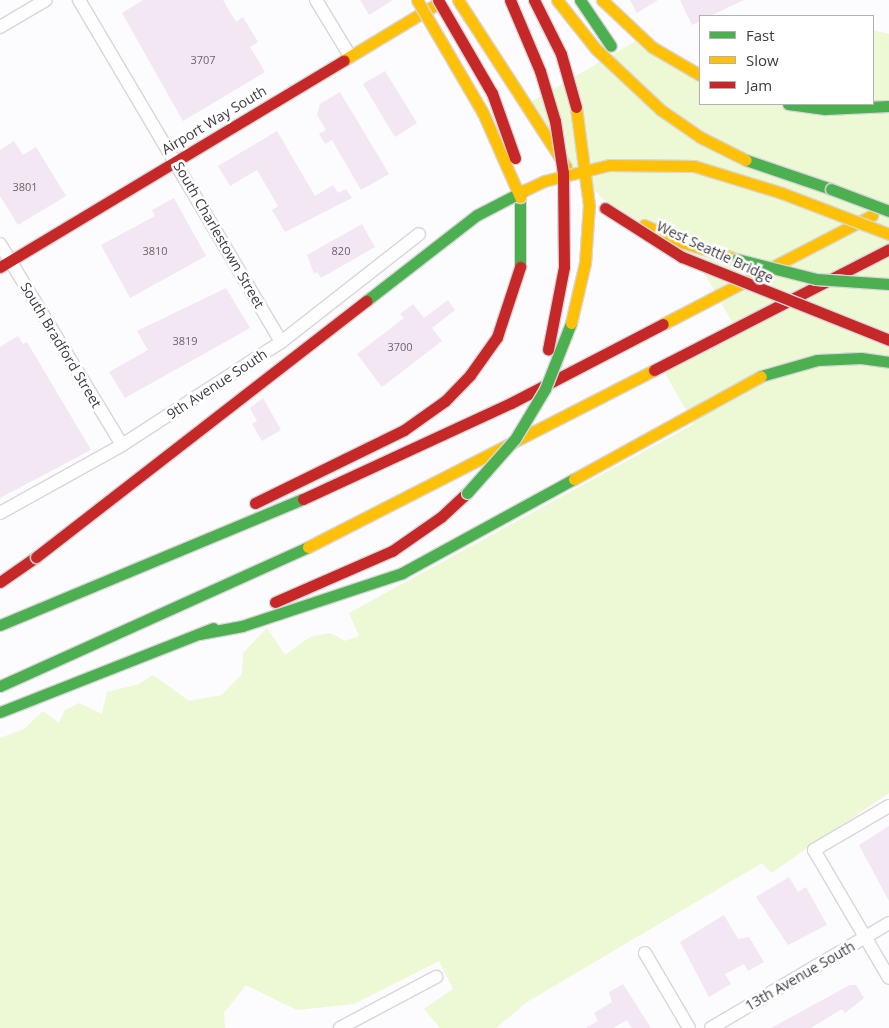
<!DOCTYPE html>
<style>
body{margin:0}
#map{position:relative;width:889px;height:1028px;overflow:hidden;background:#fcfbfd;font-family:"Open Sans",sans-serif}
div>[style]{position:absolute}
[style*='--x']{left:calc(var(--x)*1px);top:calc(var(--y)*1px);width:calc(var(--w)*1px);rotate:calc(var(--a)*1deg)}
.green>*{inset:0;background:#edf8d5}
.building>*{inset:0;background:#f2e7f2}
.roads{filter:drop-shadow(1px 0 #d8d6da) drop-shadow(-1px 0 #d8d6da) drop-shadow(0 1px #d8d6da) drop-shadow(0 -1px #d8d6da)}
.street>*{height:12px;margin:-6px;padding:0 6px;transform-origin:6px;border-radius:6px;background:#fffeff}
.fast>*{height:11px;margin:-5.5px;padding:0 5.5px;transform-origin:5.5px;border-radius:5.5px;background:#4caf50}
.slow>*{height:11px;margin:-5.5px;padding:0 5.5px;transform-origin:5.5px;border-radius:5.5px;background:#ffc107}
.jam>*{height:11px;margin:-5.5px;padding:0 5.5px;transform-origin:5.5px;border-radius:5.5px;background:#c62828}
.bridges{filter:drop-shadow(1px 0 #d8d6da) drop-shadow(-1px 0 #d8d6da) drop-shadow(0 1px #d8d6da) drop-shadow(0 -1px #d8d6da)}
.fast-bridge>*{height:11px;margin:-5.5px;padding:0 5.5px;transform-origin:5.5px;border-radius:5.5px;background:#4caf50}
.slow-bridge>*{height:11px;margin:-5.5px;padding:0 5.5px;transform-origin:5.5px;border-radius:5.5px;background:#ffc107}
.jam-bridge>*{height:11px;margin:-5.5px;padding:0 5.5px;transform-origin:5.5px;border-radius:5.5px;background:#c62828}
span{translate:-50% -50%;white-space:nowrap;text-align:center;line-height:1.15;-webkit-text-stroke:5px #fff;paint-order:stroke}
.number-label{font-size:11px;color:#6a656c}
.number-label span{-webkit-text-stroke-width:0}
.street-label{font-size:14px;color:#3d3a40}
.legend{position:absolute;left:699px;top:15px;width:175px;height:90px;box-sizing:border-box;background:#fff;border:1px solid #b1b0b3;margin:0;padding:6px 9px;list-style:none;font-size:15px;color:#3d3a40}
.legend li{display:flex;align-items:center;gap:10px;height:25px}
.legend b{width:25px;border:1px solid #b1b0b3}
</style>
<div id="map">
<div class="green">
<div style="clip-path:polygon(873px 30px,889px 34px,889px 793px,771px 873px,762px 863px,527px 1002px,496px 1028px,440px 1028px,424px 1009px,453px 989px,439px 961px,354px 1004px,297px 1010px,246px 985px,224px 1013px,225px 1028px,0 1028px,0 738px,24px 729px,43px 711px,59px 723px,65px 710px,79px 703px,102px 714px,107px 692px,139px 684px,153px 675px,189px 701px,222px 695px,242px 674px,243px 653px,267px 628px,285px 655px,310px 637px,330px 633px,345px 641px,359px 636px,349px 613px,694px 424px,662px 368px,736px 329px,695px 257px,603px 199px,559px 155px,526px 105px,643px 37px,700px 67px,700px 104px,873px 104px)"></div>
</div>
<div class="building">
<div style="clip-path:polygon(143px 0,223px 0,236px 22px,243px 17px,258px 42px,250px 47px,265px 72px,183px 121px,122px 13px)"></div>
<div style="clip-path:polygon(360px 0,393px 0,369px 15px)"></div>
<div style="clip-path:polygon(630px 0,658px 0,637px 13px)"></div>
<div style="clip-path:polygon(680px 0,744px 0,710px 16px,700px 16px,700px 21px,692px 25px)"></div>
<div style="clip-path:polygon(385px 71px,417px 123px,395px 137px,363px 84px)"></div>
<div style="clip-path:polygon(340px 92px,389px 174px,361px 190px,332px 140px,325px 144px,319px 134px,326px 130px,317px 115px,320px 104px)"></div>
<div style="clip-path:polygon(277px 131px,315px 196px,333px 185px,338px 193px,346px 189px,352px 198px,285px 232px,272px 210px,278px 206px,257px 170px,230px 186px,218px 166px)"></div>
<div style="clip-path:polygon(14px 141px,23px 155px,36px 147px,66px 196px,18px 225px,0 196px,0 150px)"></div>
<div style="clip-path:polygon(174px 198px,206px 256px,130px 298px,101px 245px,155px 216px,152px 210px)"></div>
<div style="clip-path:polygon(362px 224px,375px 247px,321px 278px,317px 272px,314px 274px,307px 255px)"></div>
<div style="clip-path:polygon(226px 288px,250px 328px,125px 398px,109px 372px,148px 350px,137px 331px)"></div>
<div style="clip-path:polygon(448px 300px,455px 310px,432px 328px,442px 341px,382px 387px,357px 354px,404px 318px,400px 314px,413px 304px,424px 318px)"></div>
<div style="clip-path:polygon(18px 336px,23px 344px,27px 342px,91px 450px,0 498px,0 347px)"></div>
<div style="clip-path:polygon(263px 398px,281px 430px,262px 441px,252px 424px,257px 421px,250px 408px)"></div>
<div style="clip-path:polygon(889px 826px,889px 901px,859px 845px)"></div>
<div style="clip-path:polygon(789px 877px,798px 892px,806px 887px,827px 925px,788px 945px,756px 897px)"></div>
<div style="clip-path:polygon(724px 915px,738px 939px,749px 937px,764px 962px,748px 971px,744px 964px,725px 974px,731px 984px,709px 997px,680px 942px)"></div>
<div style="clip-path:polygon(623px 984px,651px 1028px,632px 1028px,627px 1020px,613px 1028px,586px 1028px,598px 1021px,594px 1013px,612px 1002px,609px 992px)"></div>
<div style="clip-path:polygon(850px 985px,856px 985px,864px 998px,845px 1013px,842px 1009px,811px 1028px,771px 1028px)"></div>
</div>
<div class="roads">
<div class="street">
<div style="--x:79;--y:0;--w:397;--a:59.4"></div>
<div style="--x:316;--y:0;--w:66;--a:58.7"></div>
<div style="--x:0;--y:27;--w:53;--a:-30.4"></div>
<div style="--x:0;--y:244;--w:235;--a:58.7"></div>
<div style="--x:0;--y:513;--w:140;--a:-29.1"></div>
<div style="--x:122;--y:445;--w:189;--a:-32.9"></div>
<div style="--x:281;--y:342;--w:175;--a:-38"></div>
<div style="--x:889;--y:806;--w:87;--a:149.6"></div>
<div style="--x:814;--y:850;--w:148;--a:59.6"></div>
<div style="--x:645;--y:953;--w:87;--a:59.6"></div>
<div style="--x:340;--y:1028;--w:109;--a:-28"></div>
<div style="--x:711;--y:1028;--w:207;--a:-30.5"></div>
</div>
<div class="fast">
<div style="--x:580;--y:0;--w:55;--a:56"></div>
<div style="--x:788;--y:104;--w:37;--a:8"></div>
<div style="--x:825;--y:109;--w:64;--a:-2.7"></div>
<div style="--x:746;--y:160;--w:90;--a:18.8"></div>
<div style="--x:520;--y:267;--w:70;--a:-90"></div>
<div style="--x:761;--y:376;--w:58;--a:-15.9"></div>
<div style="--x:817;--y:360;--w:44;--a:-2.6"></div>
<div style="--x:861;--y:358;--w:28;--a:8"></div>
<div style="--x:0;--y:625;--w:328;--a:-22.6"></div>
<div style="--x:199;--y:634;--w:44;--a:-10.5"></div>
<div style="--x:242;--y:626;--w:169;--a:-18.3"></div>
<div style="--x:402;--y:573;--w:196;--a:-28.7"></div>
<div style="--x:0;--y:686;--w:338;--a:-24.3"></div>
<div style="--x:0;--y:712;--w:229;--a:-21.5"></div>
</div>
<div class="slow">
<div style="--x:458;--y:0;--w:199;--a:57.1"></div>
<div style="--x:557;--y:0;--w:63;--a:51.5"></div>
<div style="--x:596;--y:49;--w:89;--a:43.2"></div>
<div style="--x:661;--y:110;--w:47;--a:34.7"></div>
<div style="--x:700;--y:137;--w:51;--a:26.6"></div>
<div style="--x:602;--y:0;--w:69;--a:43.2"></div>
<div style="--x:652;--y:47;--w:56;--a:30.3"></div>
<div style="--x:344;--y:60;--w:106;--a:-31.1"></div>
<div style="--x:644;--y:225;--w:44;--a:24.2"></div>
<div style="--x:684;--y:243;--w:55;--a:16.8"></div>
<div style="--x:663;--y:324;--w:236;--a:-27.5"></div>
<div style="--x:574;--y:479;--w:213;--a:-28.8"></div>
<div style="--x:308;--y:547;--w:389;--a:-27.1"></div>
</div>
<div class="jam">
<div style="--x:0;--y:267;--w:401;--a:-31"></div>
<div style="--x:654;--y:370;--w:264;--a:-27.2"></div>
<div style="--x:303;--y:499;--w:229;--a:-24.8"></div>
<div style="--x:511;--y:403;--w:171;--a:-27.5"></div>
<div style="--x:255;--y:503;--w:166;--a:-26.1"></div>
<div style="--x:404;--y:430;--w:50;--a:-35.3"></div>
<div style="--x:445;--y:401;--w:36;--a:-46"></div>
<div style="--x:470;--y:375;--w:47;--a:-54.6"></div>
<div style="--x:497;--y:337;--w:74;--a:-71.8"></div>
<div style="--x:0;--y:582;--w:44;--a:-34.8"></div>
<div style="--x:275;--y:602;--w:128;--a:-23.6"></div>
<div style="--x:392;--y:551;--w:60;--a:-34.8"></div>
<div style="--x:441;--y:517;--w:35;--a:-43"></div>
</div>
</div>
<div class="bridges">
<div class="fast-bridge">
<div style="--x:831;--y:189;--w:62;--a:20.8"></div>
<div style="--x:737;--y:259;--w:81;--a:14.2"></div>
<div style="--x:816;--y:279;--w:73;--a:3.9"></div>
<div style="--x:366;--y:301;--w:140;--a:-37.8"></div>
<div style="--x:477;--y:215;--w:54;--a:-27.5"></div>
<div style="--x:467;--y:493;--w:72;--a:-48.4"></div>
<div style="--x:515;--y:439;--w:58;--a:-59"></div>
<div style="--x:545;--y:389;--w:71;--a:-68.5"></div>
</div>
<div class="slow-bridge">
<div style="--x:417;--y:0;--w:131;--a:59.7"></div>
<div style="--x:483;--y:113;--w:92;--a:66.2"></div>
<div style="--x:525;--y:190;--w:21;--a:-25"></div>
<div style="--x:544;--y:181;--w:67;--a:-13.8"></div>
<div style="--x:609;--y:165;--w:85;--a:0.7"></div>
<div style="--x:694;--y:166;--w:92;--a:17.1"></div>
<div style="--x:782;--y:193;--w:115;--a:21"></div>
<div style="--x:571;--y:323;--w:62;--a:-76.9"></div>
<div style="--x:585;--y:263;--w:58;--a:-86.1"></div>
<div style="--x:589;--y:205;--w:99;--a:-97.6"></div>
</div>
<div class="jam-bridge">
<div style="--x:438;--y:0;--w:108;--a:59.9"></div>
<div style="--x:492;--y:93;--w:69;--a:70.5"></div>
<div style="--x:510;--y:0;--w:77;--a:67.1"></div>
<div style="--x:540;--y:71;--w:52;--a:73.3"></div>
<div style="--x:555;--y:121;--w:53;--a:81.3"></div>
<div style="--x:563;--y:173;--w:94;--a:89.4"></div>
<div style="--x:564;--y:267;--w:84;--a:101"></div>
<div style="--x:534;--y:0;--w:60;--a:63.4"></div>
<div style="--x:561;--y:54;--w:55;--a:74.2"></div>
<div style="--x:605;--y:208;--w:91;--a:32.5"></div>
<div style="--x:682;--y:257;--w:223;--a:21.8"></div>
<div style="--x:36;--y:557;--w:418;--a:-37.8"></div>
</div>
</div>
<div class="number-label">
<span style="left:203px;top:60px">3707</span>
<span style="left:25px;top:187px">3801</span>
<span style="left:155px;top:251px">3810</span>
<span style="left:341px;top:251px">820</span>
<span style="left:185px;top:341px">3819</span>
<span style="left:400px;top:347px">3700</span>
</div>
<div class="street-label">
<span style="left:214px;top:120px;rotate:-31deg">Airport Way South</span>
<span style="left:219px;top:235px;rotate:60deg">South Charlestown Street</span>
<span style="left:715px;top:252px;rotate:25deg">West Seattle Bridge</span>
<span style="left:61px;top:345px;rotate:59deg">South Bradford Street</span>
<span style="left:217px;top:384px;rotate:-33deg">9th Avenue South</span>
<span style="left:800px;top:976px;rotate:-30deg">13th Avenue South</span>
</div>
<ul class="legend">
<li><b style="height:6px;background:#4caf50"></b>Fast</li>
<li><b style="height:6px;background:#ffc107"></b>Slow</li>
<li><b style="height:6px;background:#c62828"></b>Jam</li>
</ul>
</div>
